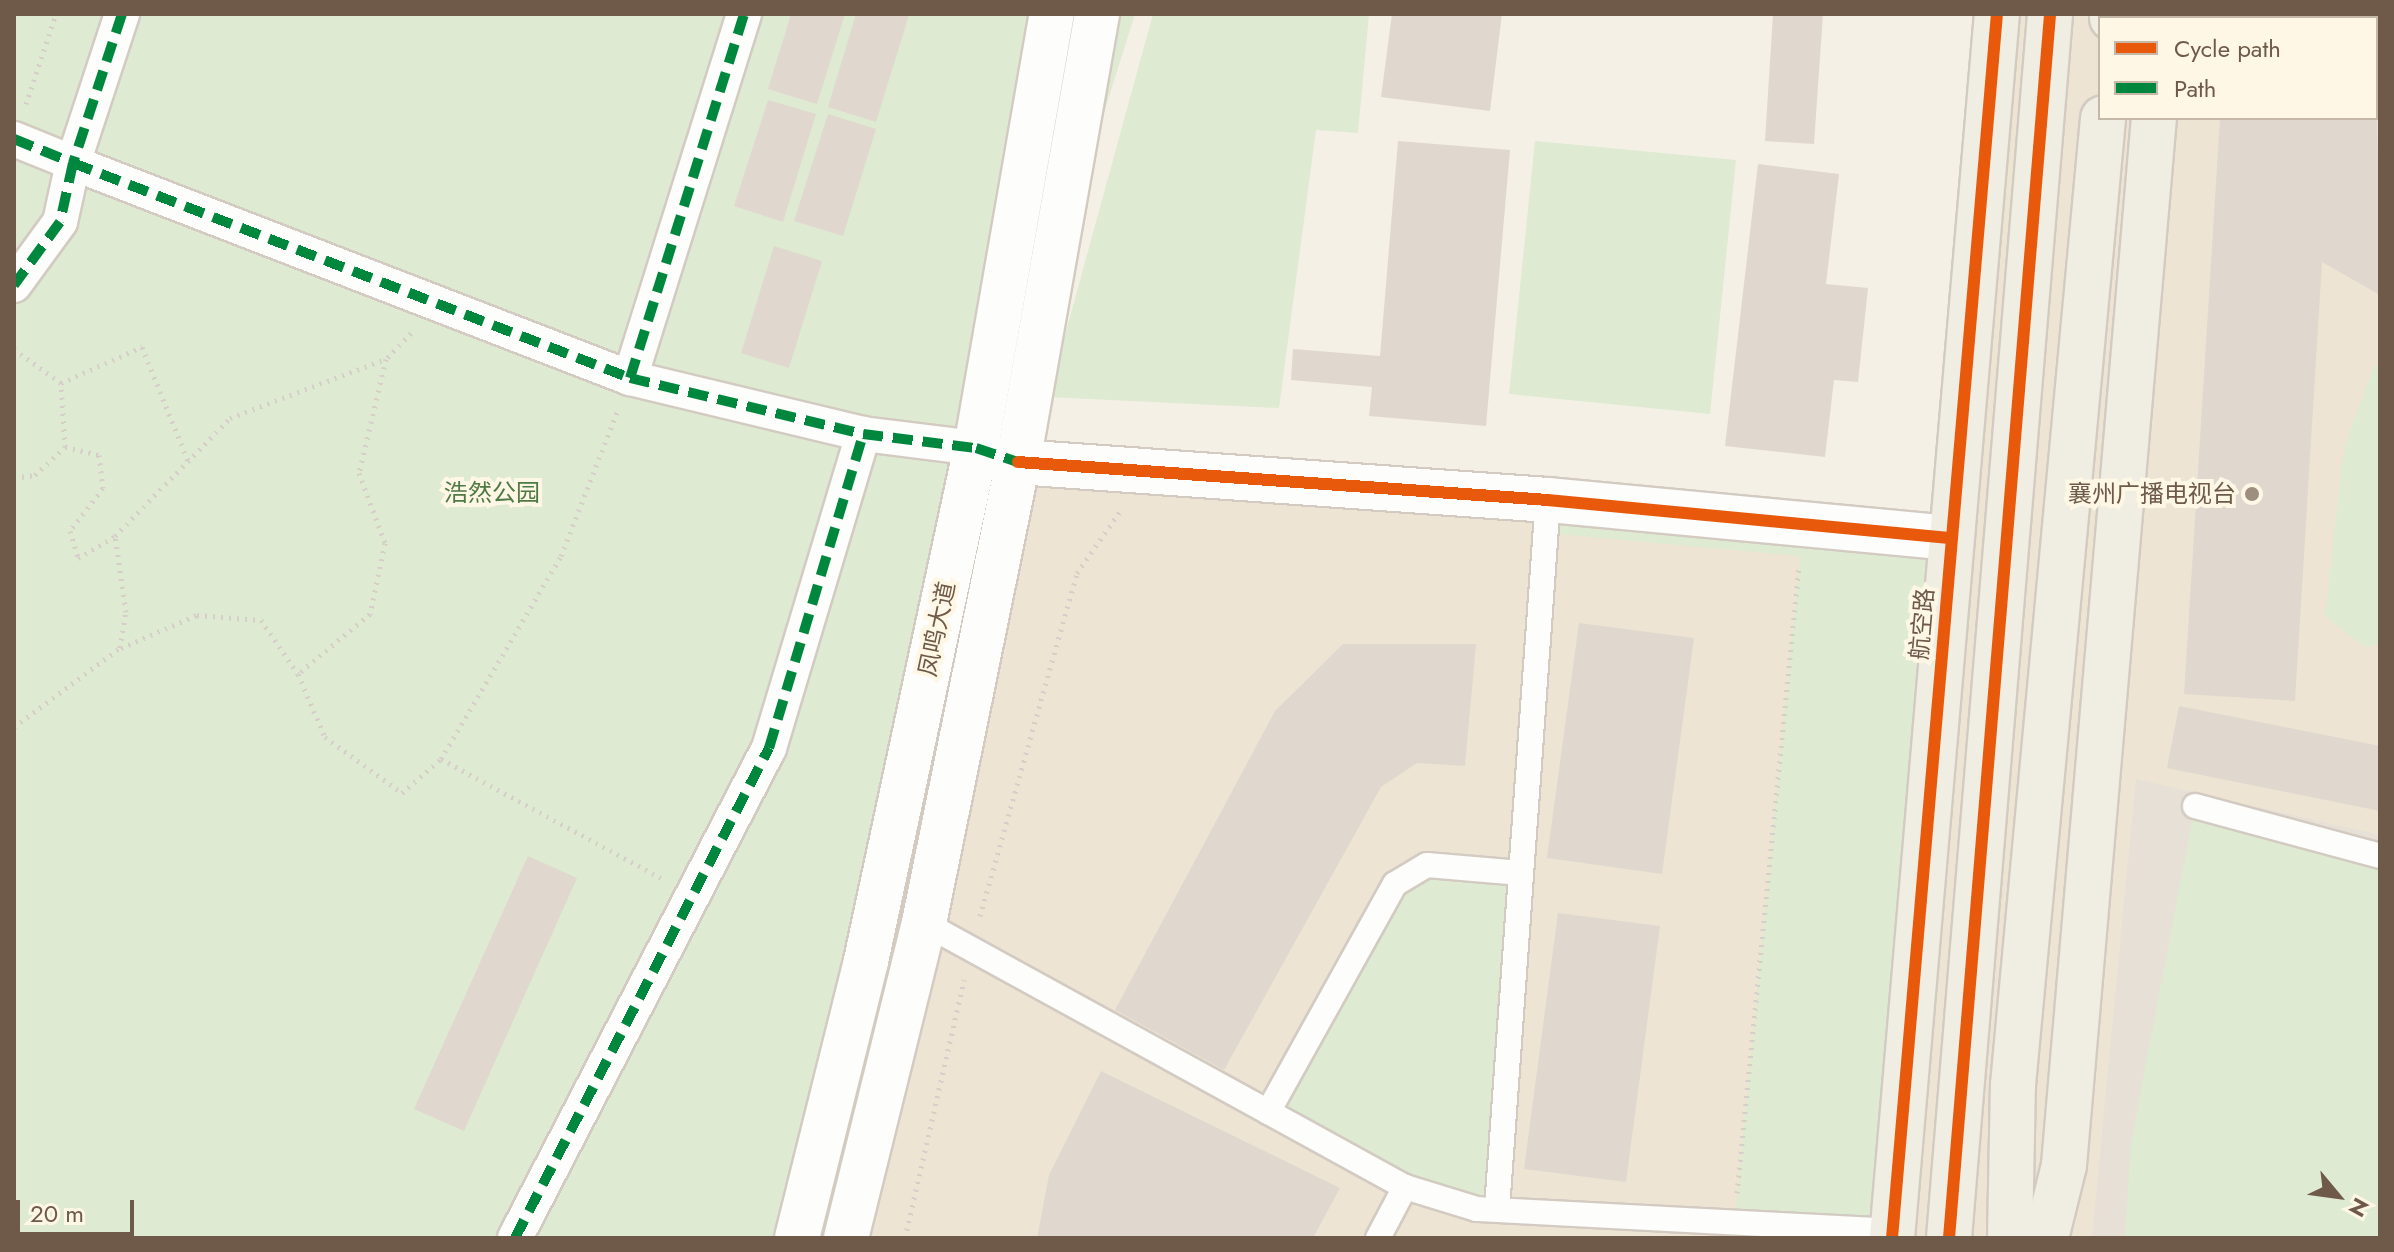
<!DOCTYPE html>
<meta charset="utf-8">
<style>
body{margin:0}
#map{position:relative;width:2394px;height:1252px;overflow:hidden;background:#f4f0e6;font-family:Jost,"Noto Sans SC",sans-serif}
div>[style]{position:absolute}
[style*='--x']{left:calc(var(--x)*1px);top:calc(var(--y)*1px);width:calc(var(--w)*1px);rotate:calc(var(--a)*1deg)}
.residential>*{inset:0;background:#ede4d3}
.industrial>*{inset:0;background:#e6e0d7}
.green>*{inset:0;background:#deead1}
.building>*{inset:0;background:#e0d8ce}
.path>*{height:5px;margin-top:-2.5px;transform-origin:0;background:repeating-linear-gradient(90deg,#d6cfc9 0 2px,transparent 0 8px)}
.roads{filter:drop-shadow(2px 0 #d3cbc2) drop-shadow(-2px 0 #d3cbc2) drop-shadow(0 2px #d3cbc2) drop-shadow(0 -2px #d3cbc2)}
.service>*{height:24px;margin:-12px;padding:0 12px;transform-origin:12px;border-radius:12px;background:#fdfdfb}
.pedestrian>*{height:34px;margin:-17px;padding:0 17px;transform-origin:17px;border-radius:17px;background:#fdfdfb}
.minor>*{height:44px;margin:-22px;padding:0 22px;transform-origin:22px;border-radius:22px;background:#fdfdfb}
.secondary>*{height:44px;margin:-22px;padding:0 22px;transform-origin:22px;border-radius:22px;background:#fdfdfb}
.primary>*{height:44px;margin:-22px;padding:0 22px;transform-origin:22px;border-radius:22px;background:#f0ede3}
.quiet>*{height:10px;margin-top:-5px;transform-origin:0;background:repeating-linear-gradient(90deg,#00873e 0 20px,transparent 0 30px)}
.cycleway>*{height:12px;margin:-6px;padding:0 6px;transform-origin:6px;border-radius:6px;background:#e8590c}
.dots>*{width:22px;height:22px;translate:-50% -50%;box-sizing:border-box;border:4px solid #fef7e5;border-radius:50%}
span{translate:-50% -50%;white-space:nowrap;text-align:center;line-height:1.15;-webkit-text-stroke:8px #fef7e5;paint-order:stroke}
.park-label{font-size:24px;color:#507a45}
.poi-label{font-size:24px;color:#6f5a49}
.right{translate:-100% -50%;text-align:right}
.street-label{font-size:24px;color:#6f5a49}
.frame{position:absolute;inset:0;border:16px solid #6f5a49;pointer-events:none}
.legend{position:absolute;left:2098px;top:16px;width:280px;height:104px;box-sizing:border-box;background:#fef7e5;border:2px solid #c5b8a7;margin:0;padding:10px 14px;list-style:none;font-size:24px;color:#6f5a49}
.legend li{display:flex;align-items:center;gap:16px;height:40px}
.legend b{width:40px;border:2px solid #c5b8a7}
.north{position:absolute;left:2298px;top:1156px;width:80px;height:80px;-webkit-text-stroke:6px #fef7e5;paint-order:stroke;rotate:119deg;font-size:22px;font-weight:700;line-height:32px;text-align:center;color:#6f5a49}
.north::after{content:'';display:block;margin:auto;width:28px;height:36px;background:#6f5a49;clip-path:polygon(50% 0,100% 100%,50% 72%,0 100%)}
.scale{position:absolute;left:16px;top:1200px;width:118px;height:36px;box-sizing:border-box;border:4px solid #6f5a49;border-top:0;padding-left:10px;font-size:24px;line-height:28px;white-space:nowrap;color:#6f5a49;-webkit-text-stroke:6px #fef7e5;paint-order:stroke}
</style>
<div id="map">
<div class="residential">
<div style="clip-path:polygon(evenodd,1997px 14px,2380px 14px,2380px 1238px,842px 1238px,1018px 462px,1951px 538px,1997px 14px,2100px 18px,2376px 18px,2376px 118px,2100px 118px,2100px 18px)"></div>
</div>
<div class="industrial">
<div style="clip-path:polygon(2136px 779px,2380px 835px,2380px 1238px,2092px 1238px)"></div>
</div>
<div class="green">
<div style="clip-path:polygon(14px 14px,1135px 14px,993px 466px,787px 1238px,14px 1238px)"></div>
<div style="clip-path:polygon(1153px 14px,1369px 14px,1358px 133px,1316px 130px,1279px 408px,1048px 397px)"></div>
<div style="clip-path:polygon(1535px 141px,1736px 160px,1710px 414px,1509px 394px)"></div>
<div style="clip-path:polygon(2380px 365px,2380px 644px,2364px 647px,2325px 616px,2344px 447px,2374px 366px)"></div>
<div style="clip-path:polygon(1548px 500px,1951px 538px,1890px 1238px,1733px 1238px,1800px 556px,1546px 533px)"></div>
<div style="clip-path:polygon(2195px 806px,2380px 856px,2380px 1238px,2125px 1238px,2131px 1142px)"></div>
<div style="clip-path:polygon(1427px 865px,1521px 873px,1497px 1209px,1477px 1209px,1268px 1112px,1395px 884px)"></div>
</div>
<div class="building">
<div style="clip-path:polygon(791px 14px,845px 14px,817px 104px,768px 89px)"></div>
<div style="clip-path:polygon(856px 14px,909px 15px,876px 122px,828px 107px)"></div>
<div style="clip-path:polygon(1392px 14px,1502px 14px,1490px 111px,1381px 97px)"></div>
<div style="clip-path:polygon(1773px 14px,1823px 14px,1814px 144px,1765px 141px)"></div>
<div style="clip-path:polygon(2376px 39px,2380px 295px,2322px 262px,2295px 701px,2184px 694px,2220px 118px,2376px 118px)"></div>
<div style="clip-path:polygon(768px 100px,816px 114px,783px 222px,734px 206px)"></div>
<div style="clip-path:polygon(828px 114px,876px 129px,843px 236px,794px 221px)"></div>
<div style="clip-path:polygon(1398px 141px,1510px 150px,1486px 426px,1369px 416px,1372px 387px,1291px 380px,1293px 349px,1380px 356px)"></div>
<div style="clip-path:polygon(1758px 164px,1839px 174px,1826px 284px,1868px 288px,1858px 382px,1834px 380px,1825px 457px,1725px 446px)"></div>
<div style="clip-path:polygon(774px 246px,822px 261px,789px 368px,741px 353px)"></div>
<div style="clip-path:polygon(1579px 623px,1694px 638px,1662px 874px,1547px 858px)"></div>
<div style="clip-path:polygon(1343px 644px,1476px 644px,1465px 766px,1417px 763px,1381px 787px,1224px 1070px,1115px 1010px,1275px 711px)"></div>
<div style="clip-path:polygon(2179px 706px,2380px 746px,2380px 811px,2167px 768px)"></div>
<div style="clip-path:polygon(528px 856px,577px 878px,464px 1131px,414px 1109px)"></div>
<div style="clip-path:polygon(1558px 913px,1660px 926px,1626px 1182px,1524px 1169px)"></div>
<div style="clip-path:polygon(1101px 1071px,1340px 1188px,1313px 1238px,1037px 1238px,1049px 1175px)"></div>
</div>
<div class="path">
<div style="--x:26;--y:104;--w:95;--a:-71.6"></div>
<div style="--x:411;--y:333;--w:36;--a:134"></div>
<div style="--x:386;--y:359;--w:117;--a:103.3"></div>
<div style="--x:359;--y:473;--w:75;--a:69.6"></div>
<div style="--x:385;--y:543;--w:73;--a:101.9"></div>
<div style="--x:370;--y:614;--w:94;--a:140.2"></div>
<div style="--x:298;--y:674;--w:69;--a:66.8"></div>
<div style="--x:325;--y:737;--w:95;--a:36"></div>
<div style="--x:402;--y:793;--w:52;--a:-41.1"></div>
<div style="--x:441;--y:759;--w:252;--a:28.4"></div>
<div style="--x:14;--y:349;--w:58;--a:35.9"></div>
<div style="--x:61;--y:383;--w:89;--a:-24"></div>
<div style="--x:142;--y:347;--w:123;--a:68"></div>
<div style="--x:65;--y:447;--w:35;--a:13"></div>
<div style="--x:99;--y:455;--w:33;--a:83"></div>
<div style="--x:103;--y:488;--w:54;--a:127.5"></div>
<div style="--x:70;--y:531;--w:28;--a:73"></div>
<div style="--x:78;--y:558;--w:43;--a:-30.7"></div>
<div style="--x:14;--y:478;--w:21;--a:-8"></div>
<div style="--x:35;--y:475;--w:41;--a:-43"></div>
<div style="--x:65;--y:447;--w:64;--a:-93.6"></div>
<div style="--x:121;--y:648;--w:83;--a:-23.5"></div>
<div style="--x:197;--y:615;--w:64;--a:4.5"></div>
<div style="--x:261;--y:620;--w:65;--a:55.6"></div>
<div style="--x:14;--y:727;--w:132;--a:-36.7"></div>
<div style="--x:120;--y:648;--w:36;--a:-81"></div>
<div style="--x:126;--y:612;--w:77;--a:-98.2"></div>
<div style="--x:115;--y:536;--w:165;--a:-45.7"></div>
<div style="--x:230;--y:418;--w:166;--a:-20.8"></div>
<div style="--x:441;--y:759;--w:236;--a:-59.4"></div>
<div style="--x:561;--y:556;--w:155;--a:-68.7"></div>
<div style="--x:980;--y:916;--w:356;--a:-74.2"></div>
<div style="--x:1077;--y:573;--w:77;--a:-55.1"></div>
<div style="--x:1737;--y:1193;--w:630;--a:-84.35"></div>
<div style="--x:905;--y:1238;--w:265;--a:-77.1"></div>
</div>
<div class="roads">
<div class="service">
<div style="--x:2195;--y:806;--w:192;--a:15.1"></div>
<div style="--x:924;--y:923;--w:549;--a:28.76"></div>
<div style="--x:1405;--y:1187;--w:75;--a:17"></div>
<div style="--x:1477;--y:1209;--w:416;--a:3"></div>
<div style="--x:1268;--y:1112;--w:261;--a:-60.9"></div>
<div style="--x:1395;--y:884;--w:37;--a:-31"></div>
<div style="--x:1427;--y:865;--w:94;--a:4.9"></div>
<div style="--x:1497;--y:1209;--w:711;--a:-85.89"></div>
<div style="--x:1378;--y:1238;--w:58;--a:-62.1"></div>
</div>
<div class="pedestrian">
<div style="--x:122;--y:14;--w:157;--a:108.2"></div>
<div style="--x:73;--y:163;--w:597;--a:21.11"></div>
<div style="--x:630;--y:378;--w:381;--a:-72.6"></div>
<div style="--x:14;--y:139;--w:64;--a:22.1"></div>
<div style="--x:73;--y:163;--w:60;--a:102.4"></div>
<div style="--x:60;--y:222;--w:78;--a:126.1"></div>
<div style="--x:630;--y:378;--w:240;--a:13.5"></div>
<div style="--x:863;--y:434;--w:114;--a:7.1"></div>
<div style="--x:976;--y:448;--w:23;--a:20"></div>
<div style="--x:515;--y:1238;--w:552;--a:-62.6"></div>
<div style="--x:769;--y:748;--w:328;--a:-73.3"></div>
</div>
<div class="minor">
<div style="--x:1018;--y:462;--w:531;--a:4.1"></div>
<div style="--x:1548;--y:500;--w:405;--a:5.4"></div>
</div>
<div class="secondary">
<div style="--x:797;--y:1238;--w:285;--a:-76"></div>
<div style="--x:866;--y:961;--w:525;--a:-77.9"></div>
<div style="--x:976;--y:448;--w:441;--a:-80.1"></div>
<div style="--x:846;--y:1238;--w:325;--a:-76.1"></div>
<div style="--x:924;--y:923;--w:470;--a:-78.5"></div>
<div style="--x:1018;--y:462;--w:455;--a:-80"></div>
</div>
<div class="primary">
<div style="--x:2112;--y:18;--w:4;--a:-90"></div>
<div style="--x:2162;--y:18;--w:4;--a:-90"></div>
<div style="--x:1892;--y:1238;--w:1228;--a:-85.1"></div>
<div style="--x:1949;--y:1238;--w:1228;--a:-85.28"></div>
<div style="--x:2010;--y:1238;--w:153;--a:-88.9"></div>
<div style="--x:2013;--y:1085;--w:971;--a:-84.68"></div>
<div style="--x:2046;--y:1238;--w:75;--a:-76.1"></div>
<div style="--x:2064;--y:1165;--w:1051;--a:-85.09"></div>
</div>
</div>
<div class="quiet">
<div style="--x:122;--y:14;--w:157;--a:108.2"></div>
<div style="--x:73;--y:163;--w:597;--a:21.11"></div>
<div style="--x:630;--y:378;--w:381;--a:-72.6"></div>
<div style="--x:14;--y:139;--w:64;--a:22.1"></div>
<div style="--x:73;--y:163;--w:60;--a:102.4"></div>
<div style="--x:60;--y:222;--w:78;--a:126.1"></div>
<div style="--x:630;--y:378;--w:240;--a:13.5"></div>
<div style="--x:863;--y:434;--w:114;--a:7.1"></div>
<div style="--x:976;--y:448;--w:44;--a:18.4"></div>
<div style="--x:515;--y:1238;--w:552;--a:-62.6"></div>
<div style="--x:769;--y:748;--w:328;--a:-73.3"></div>
</div>
<div class="cycleway">
<div style="--x:1018;--y:462;--w:531;--a:4.1"></div>
<div style="--x:1548;--y:500;--w:405;--a:5.4"></div>
<div style="--x:1892;--y:1238;--w:1228;--a:-85.1"></div>
<div style="--x:1949;--y:1238;--w:1228;--a:-85.28"></div>
</div>
<div class="dots">
<div style="left:2252px;top:494px;background:#9e8e80"></div>
</div>
<div class="park-label">
<span style="left:492px;top:493px">浩然公园</span>
</div>
<div class="poi-label">
<span class="right" style="left:2236px;top:494px">襄州广播电视台</span>
</div>
<div class="street-label">
<span style="left:1922px;top:624px;rotate:-85deg">航空路</span>
<span style="left:937px;top:629px;rotate:-78deg">凤鸣大道</span>
</div>
<div class="frame"></div>
<ul class="legend">
<li><b style="height:10px;background:#e8590c"></b>Cycle path</li>
<li><b style="height:10px;background:#00873e"></b>Path</li>
</ul>
<div class="north">N</div>
<div class="scale">20 m</div>
</div>
